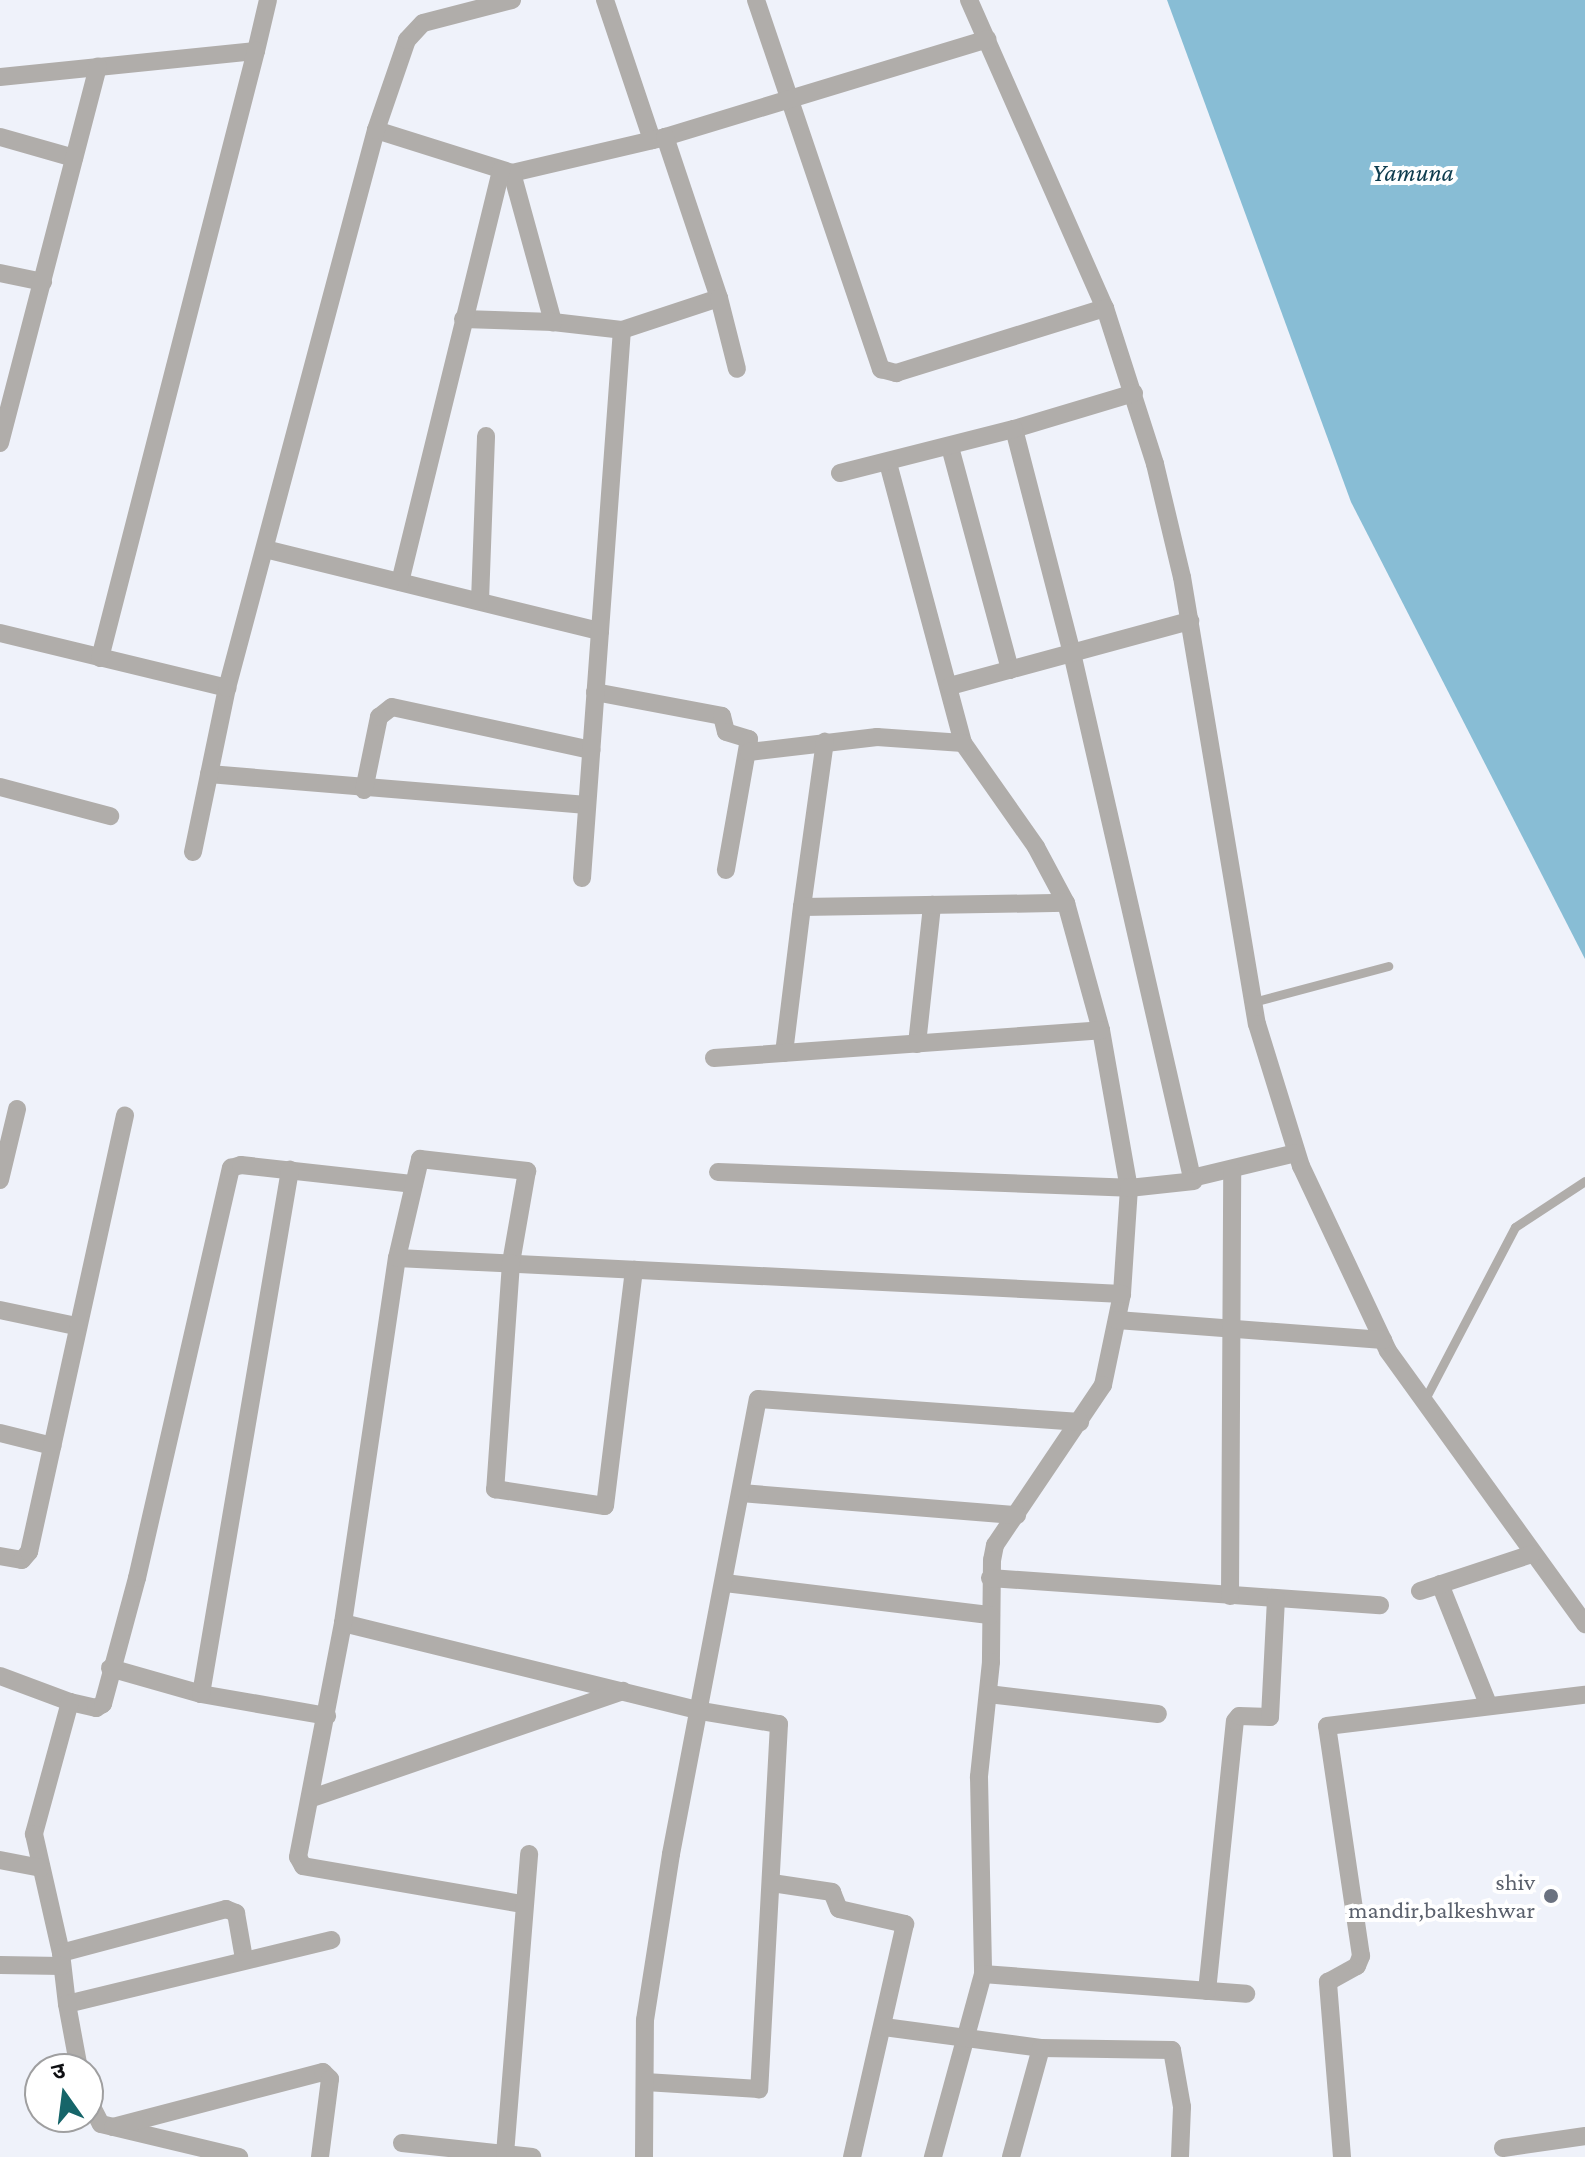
<!DOCTYPE html>
<meta charset="utf-8">
<style>
body{margin:0}
#map{position:relative;width:1585px;height:2157px;overflow:hidden;background:#eff2fa;font-family:"Crimson Pro","Noto Sans Devanagari",serif}
div>[style]{position:absolute}
[style*='--x']{left:calc(var(--x)*1px);top:calc(var(--y)*1px);width:calc(var(--w)*1px);rotate:calc(var(--a)*1deg)}
.water>*{inset:0;background:#88bdd5}
.service>*{height:9px;margin:-4.5px;padding:0 4.5px;transform-origin:4.5px;border-radius:4.5px;background:#b0adaa}
.minor>*{height:18px;margin:-9px;padding:0 9px;transform-origin:9px;border-radius:9px;background:#b0adaa}
.dots>*{width:22px;height:22px;translate:-50% -50%;box-sizing:border-box;border:4px solid #fff;border-radius:50%}
span{translate:-50% -50%;white-space:nowrap;text-align:center;line-height:1.15;-webkit-text-stroke:8px #fff;paint-order:stroke}
.worship-label{font-size:24px;color:#5b616d}
.right{translate:-100% -50%;text-align:right}
.water-label{font-size:26px;color:#0e3c4e;font-style:italic}
.north{position:absolute;left:24px;top:2053px;width:80px;height:80px;box-sizing:border-box;background:#fff;border:2px solid #9f9fa0;border-radius:50%;rotate:346deg;font-size:22px;font-weight:700;line-height:32px;text-align:center;color:#0e0f12}
.north::after{content:'';display:block;margin:auto;width:28px;height:36px;background:#166569;clip-path:polygon(50% 0,100% 100%,50% 72%,0 100%)}
</style>
<div id="map">
<div class="water">
<div style="clip-path:polygon(1167px 0,1585px 0,1585px 959px,1351px 502px)"></div>
</div>
<div class="service">
<div style="--x:1253;--y:1002;--w:140;--a:-14.9"></div>
<div style="--x:1424;--y:1401;--w:196;--a:-62.4"></div>
<div style="--x:1515;--y:1227;--w:84;--a:-33.3"></div>
</div>
<div class="minor">
<div style="--x:605;--y:0;--w:148;--a:71.4"></div>
<div style="--x:756;--y:0;--w:390;--a:71.3"></div>
<div style="--x:881;--y:369;--w:16;--a:15"></div>
<div style="--x:896;--y:373;--w:219;--a:-17.3"></div>
<div style="--x:969;--y:0;--w:337;--a:66.2"></div>
<div style="--x:1105;--y:308;--w:164;--a:72.2"></div>
<div style="--x:1155;--y:464;--w:116;--a:76.6"></div>
<div style="--x:1182;--y:577;--w:453;--a:80.5"></div>
<div style="--x:1257;--y:1024;--w:149;--a:72.8"></div>
<div style="--x:1301;--y:1166;--w:204;--a:64.8"></div>
<div style="--x:1388;--y:1351;--w:337;--a:54.2"></div>
<div style="--x:0;--y:77;--w:257;--a:-5.8"></div>
<div style="--x:256;--y:51;--w:52;--a:-76.8"></div>
<div style="--x:376;--y:130;--w:143;--a:17.5"></div>
<div style="--x:512;--y:173;--w:157;--a:-13.2"></div>
<div style="--x:665;--y:137;--w:337;--a:-16.9"></div>
<div style="--x:0;--y:137;--w:77;--a:15.8"></div>
<div style="--x:512;--y:173;--w:155;--a:74.6"></div>
<div style="--x:553;--y:322;--w:69;--a:6.6"></div>
<div style="--x:622;--y:330;--w:102;--a:-18.3"></div>
<div style="--x:719;--y:298;--w:170;--a:-108.5"></div>
<div style="--x:0;--y:273;--w:44;--a:11.8"></div>
<div style="--x:719;--y:298;--w:73;--a:75.8"></div>
<div style="--x:463;--y:319;--w:90;--a:1.9"></div>
<div style="--x:1134;--y:393;--w:125;--a:163.3"></div>
<div style="--x:1014;--y:429;--w:231;--a:75.5"></div>
<div style="--x:1072;--y:653;--w:539;--a:77.12"></div>
<div style="--x:1192;--y:1178;--w:107;--a:-13.5"></div>
<div style="--x:0;--y:443;--w:389;--a:-75.4"></div>
<div style="--x:950;--y:447;--w:231;--a:74.9"></div>
<div style="--x:888;--y:463;--w:290;--a:75"></div>
<div style="--x:963;--y:743;--w:127;--a:54.9"></div>
<div style="--x:1036;--y:847;--w:64;--a:61.8"></div>
<div style="--x:1066;--y:903;--w:132;--a:74.6"></div>
<div style="--x:1101;--y:1030;--w:160;--a:80"></div>
<div style="--x:1129;--y:1188;--w:106;--a:93.8"></div>
<div style="--x:1122;--y:1294;--w:93;--a:101.8"></div>
<div style="--x:1103;--y:1385;--w:193;--a:124"></div>
<div style="--x:995;--y:1545;--w:15;--a:101"></div>
<div style="--x:992;--y:1560;--w:102;--a:90.6"></div>
<div style="--x:991;--y:1662;--w:116;--a:96"></div>
<div style="--x:979;--y:1777;--w:197;--a:88.8"></div>
<div style="--x:983;--y:1974;--w:190;--a:105.3"></div>
<div style="--x:840;--y:473;--w:179;--a:-14.2"></div>
<div style="--x:265;--y:549;--w:345;--a:13.8"></div>
<div style="--x:400;--y:582;--w:424;--a:-76.2"></div>
<div style="--x:480;--y:601;--w:165;--a:-87.9"></div>
<div style="--x:0;--y:633;--w:234;--a:13.6"></div>
<div style="--x:100;--y:658;--w:627;--a:-75.59"></div>
<div style="--x:950;--y:686;--w:249;--a:-15.2"></div>
<div style="--x:595;--y:692;--w:129;--a:10.7"></div>
<div style="--x:722;--y:716;--w:16;--a:76"></div>
<div style="--x:726;--y:732;--w:24;--a:17"></div>
<div style="--x:749;--y:739;--w:133;--a:100"></div>
<div style="--x:749;--y:752;--w:129;--a:-6.7"></div>
<div style="--x:877;--y:737;--w:86;--a:4"></div>
<div style="--x:209;--y:774;--w:379;--a:4.7"></div>
<div style="--x:0;--y:787;--w:114;--a:14.8"></div>
<div style="--x:364;--y:790;--w:75;--a:-78.4"></div>
<div style="--x:379;--y:717;--w:16;--a:-38"></div>
<div style="--x:392;--y:707;--w:204;--a:12.2"></div>
<div style="--x:193;--y:852;--w:167;--a:-78.3"></div>
<div style="--x:227;--y:688;--w:578;--a:-75.05"></div>
<div style="--x:376;--y:130;--w:95;--a:-71"></div>
<div style="--x:407;--y:40;--w:23;--a:-47"></div>
<div style="--x:423;--y:23;--w:92;--a:-14.5"></div>
<div style="--x:582;--y:878;--w:549;--a:-85.83"></div>
<div style="--x:802;--y:907;--w:167;--a:-82.1"></div>
<div style="--x:917;--y:1044;--w:140;--a:-83.8"></div>
<div style="--x:784;--y:1053;--w:147;--a:-83"></div>
<div style="--x:802;--y:907;--w:264;--a:-0.9"></div>
<div style="--x:714;--y:1058;--w:388;--a:-4.1"></div>
<div style="--x:718;--y:1172;--w:411;--a:2.2"></div>
<div style="--x:1129;--y:1188;--w:65;--a:-6.1"></div>
<div style="--x:0;--y:1180;--w:73;--a:-76.5"></div>
<div style="--x:397;--y:1258;--w:726;--a:2.84"></div>
<div style="--x:0;--y:1310;--w:78;--a:11.9"></div>
<div style="--x:1117;--y:1320;--w:267;--a:4.3"></div>
<div style="--x:0;--y:1433;--w:54;--a:14"></div>
<div style="--x:741;--y:1493;--w:277;--a:4.6"></div>
<div style="--x:0;--y:1556;--w:22;--a:10"></div>
<div style="--x:22;--y:1560;--w:11;--a:-49"></div>
<div style="--x:29;--y:1552;--w:447;--a:-77.6"></div>
<div style="--x:990;--y:1578;--w:391;--a:4"></div>
<div style="--x:725;--y:1583;--w:268;--a:6.9"></div>
<div style="--x:1440;--y:1584;--w:129;--a:68.2"></div>
<div style="--x:1420;--y:1591;--w:118;--a:-18.3"></div>
<div style="--x:1230;--y:1596;--w:425;--a:-89.7"></div>
<div style="--x:343;--y:1623;--w:369;--a:13.8"></div>
<div style="--x:701;--y:1711;--w:79;--a:9.5"></div>
<div style="--x:779;--y:1724;--w:366;--a:93.1"></div>
<div style="--x:759;--y:2089;--w:114;--a:-176.5"></div>
<div style="--x:110;--y:1668;--w:95;--a:15.9"></div>
<div style="--x:201;--y:1694;--w:128;--a:9.9"></div>
<div style="--x:0;--y:1676;--w:75;--a:20.4"></div>
<div style="--x:70;--y:1702;--w:27;--a:13"></div>
<div style="--x:96;--y:1708;--w:8;--a:-30"></div>
<div style="--x:103;--y:1704;--w:131;--a:-74.9"></div>
<div style="--x:137;--y:1578;--w:421;--a:-77.1"></div>
<div style="--x:231;--y:1168;--w:10;--a:-17"></div>
<div style="--x:241;--y:1165;--w:174;--a:6.3"></div>
<div style="--x:201;--y:1694;--w:532;--a:-80.36"></div>
<div style="--x:988;--y:1694;--w:171;--a:6.7"></div>
<div style="--x:70;--y:1702;--w:137;--a:105.3"></div>
<div style="--x:34;--y:1834;--w:122;--a:77.2"></div>
<div style="--x:61;--y:1953;--w:171;--a:-14.9"></div>
<div style="--x:226;--y:1909;--w:11;--a:22"></div>
<div style="--x:236;--y:1913;--w:47;--a:80.1"></div>
<div style="--x:312;--y:1798;--w:329;--a:-19"></div>
<div style="--x:0;--y:1860;--w:42;--a:11"></div>
<div style="--x:772;--y:1883;--w:61;--a:8.5"></div>
<div style="--x:832;--y:1892;--w:18;--a:68"></div>
<div style="--x:839;--y:1909;--w:68;--a:12.8"></div>
<div style="--x:905;--y:1924;--w:239;--a:102.8"></div>
<div style="--x:522;--y:1904;--w:222;--a:-170.2"></div>
<div style="--x:303;--y:1866;--w:10;--a:-119"></div>
<div style="--x:298;--y:1857;--w:238;--a:-79.1"></div>
<div style="--x:343;--y:1623;--w:369;--a:-81.6"></div>
<div style="--x:397;--y:1258;--w:102;--a:-76.9"></div>
<div style="--x:420;--y:1159;--w:108;--a:6.4"></div>
<div style="--x:527;--y:1171;--w:93;--a:99.9"></div>
<div style="--x:511;--y:1263;--w:227;--a:94"></div>
<div style="--x:495;--y:1489;--w:111;--a:8.8"></div>
<div style="--x:605;--y:1506;--w:238;--a:-83"></div>
<div style="--x:61;--y:1953;--w:51;--a:83.3"></div>
<div style="--x:67;--y:2004;--w:272;--a:-13.6"></div>
<div style="--x:0;--y:1965;--w:62;--a:0.9"></div>
<div style="--x:983;--y:1974;--w:264;--a:4.3"></div>
<div style="--x:1207;--y:1991;--w:271;--a:-84.1"></div>
<div style="--x:1235;--y:1721;--w:6;--a:-51"></div>
<div style="--x:1239;--y:1716;--w:31;--a:2"></div>
<div style="--x:1270;--y:1717;--w:118;--a:-87.1"></div>
<div style="--x:67;--y:2004;--w:66;--a:79.5"></div>
<div style="--x:884;--y:2027;--w:158;--a:7.6"></div>
<div style="--x:1041;--y:2048;--w:131;--a:0.9"></div>
<div style="--x:1172;--y:2050;--w:58;--a:80"></div>
<div style="--x:1182;--y:2107;--w:50;--a:92.3"></div>
<div style="--x:88;--y:2099;--w:28;--a:63"></div>
<div style="--x:101;--y:2124;--w:142;--a:13.4"></div>
<div style="--x:113;--y:2127;--w:217;--a:-14.7"></div>
<div style="--x:323;--y:2072;--w:10;--a:45"></div>
<div style="--x:330;--y:2079;--w:79;--a:97.3"></div>
<div style="--x:402;--y:2143;--w:131;--a:6.1"></div>
<div style="--x:1503;--y:2148;--w:83;--a:-8.3"></div>
<div style="--x:505;--y:2154;--w:301;--a:-85.4"></div>
<div style="--x:644;--y:2157;--w:137;--a:-89.6"></div>
<div style="--x:645;--y:2020;--w:168;--a:-81.1"></div>
<div style="--x:671;--y:1854;--w:463;--a:-79.2"></div>
<div style="--x:758;--y:1399;--w:323;--a:4.1"></div>
<div style="--x:1011;--y:2157;--w:113;--a:-74.6"></div>
<div style="--x:1342;--y:2157;--w:176;--a:-94.6"></div>
<div style="--x:1328;--y:1982;--w:33;--a:-29"></div>
<div style="--x:1357;--y:1966;--w:11;--a:-68"></div>
<div style="--x:1361;--y:1956;--w:232;--a:-98.4"></div>
<div style="--x:1327;--y:1726;--w:260;--a:-6.9"></div>
</div>
<div class="dots">
<div style="left:1551px;top:1896px;background:#6b7280"></div>
</div>
<div class="worship-label">
<span class="right" style="left:1535px;top:1896px">shiv<br>mandir,balkeshwar</span>
</div>
<div class="water-label">
<span style="left:1413px;top:173px">Yamuna</span>
</div>
<div class="north">उ</div>
</div>
